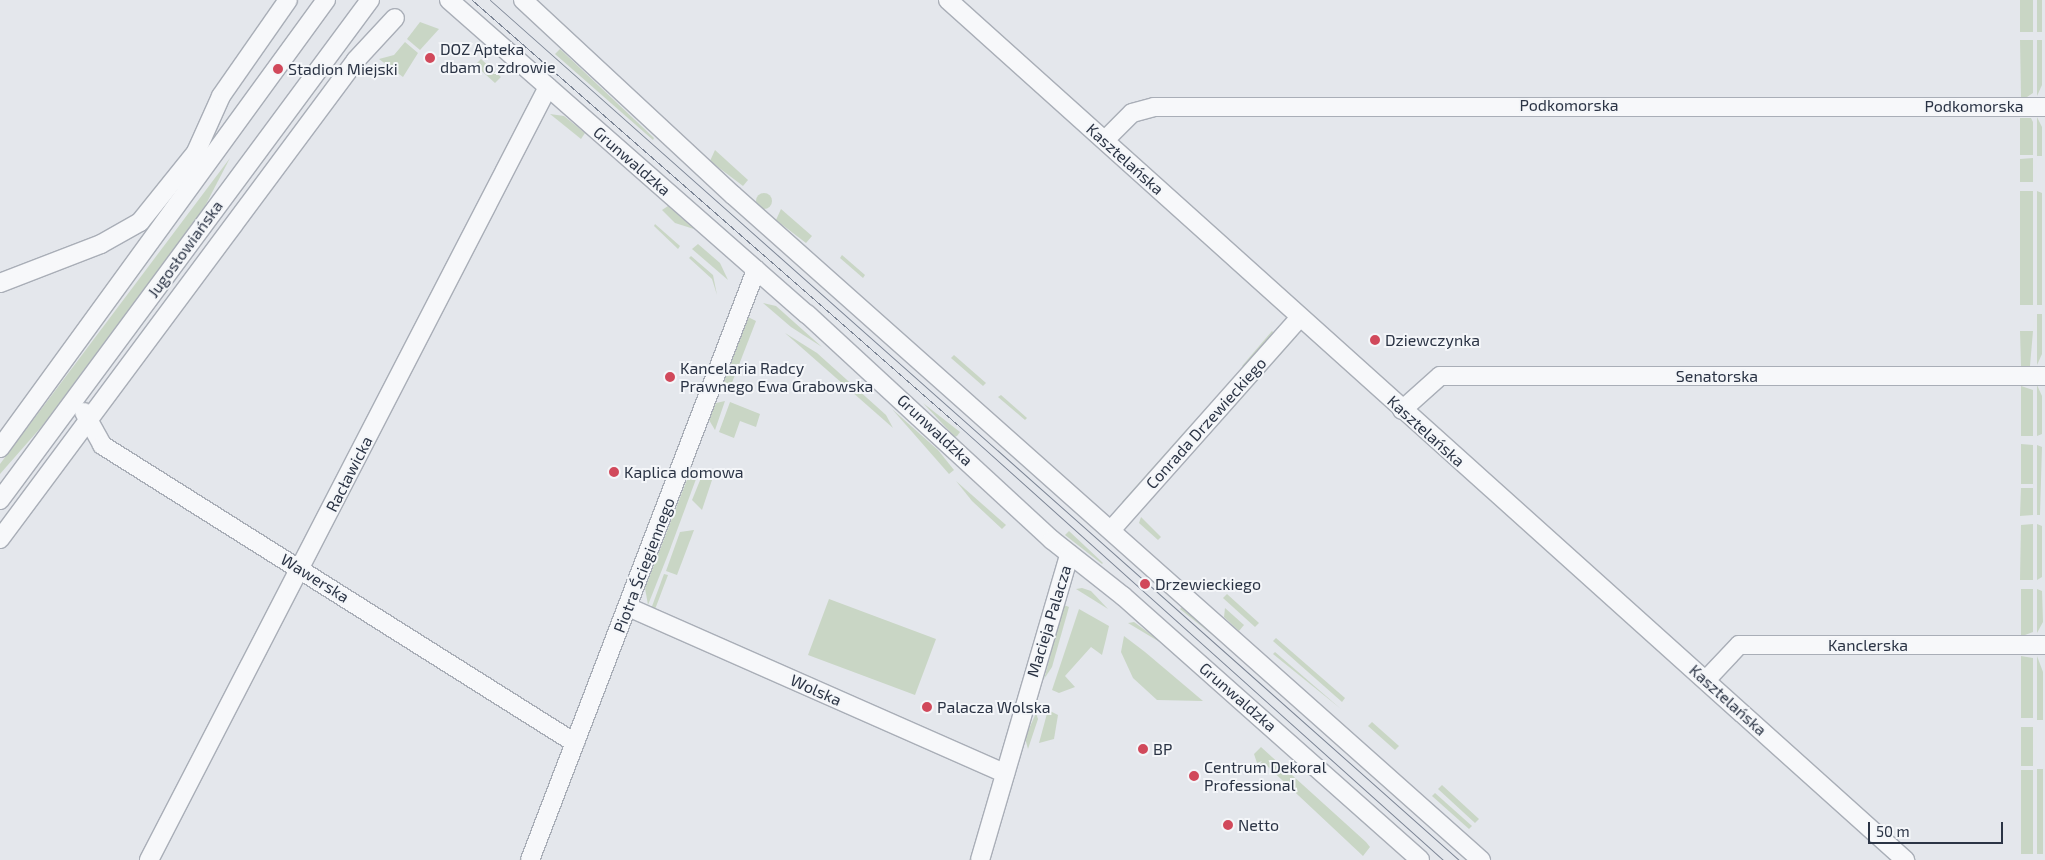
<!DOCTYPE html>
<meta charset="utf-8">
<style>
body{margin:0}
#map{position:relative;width:2045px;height:860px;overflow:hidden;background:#e4e7ec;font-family:"Exo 2",sans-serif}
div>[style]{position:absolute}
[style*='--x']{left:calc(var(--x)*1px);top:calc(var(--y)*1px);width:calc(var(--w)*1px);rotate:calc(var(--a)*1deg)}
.green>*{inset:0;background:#c9d6c5}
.round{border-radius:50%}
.roads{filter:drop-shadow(1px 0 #a9aeb7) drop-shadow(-1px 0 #a9aeb7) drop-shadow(0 1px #a9aeb7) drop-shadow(0 -1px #a9aeb7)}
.minor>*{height:18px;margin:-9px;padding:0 9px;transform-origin:9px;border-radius:9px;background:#f7f8fa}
.tram>*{height:1px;margin:-0.5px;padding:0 0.5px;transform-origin:0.5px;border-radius:0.5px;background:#7d8696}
.dots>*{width:14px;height:14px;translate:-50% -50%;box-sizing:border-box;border:2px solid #f4f6f9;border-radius:50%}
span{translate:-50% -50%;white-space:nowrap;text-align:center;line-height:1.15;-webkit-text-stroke:4px #f4f6f9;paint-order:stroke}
.poi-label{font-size:16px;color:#2b3445}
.left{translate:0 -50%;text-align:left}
.street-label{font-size:16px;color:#2b3445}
.scale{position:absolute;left:1868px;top:822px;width:135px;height:22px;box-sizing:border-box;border:2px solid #2b3445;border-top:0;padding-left:6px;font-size:15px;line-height:18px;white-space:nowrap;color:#2b3445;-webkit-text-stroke:4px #f4f6f9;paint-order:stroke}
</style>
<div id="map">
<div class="green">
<div style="clip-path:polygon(2020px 0,2033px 0,2033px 32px,2020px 32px)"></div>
<div style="clip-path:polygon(2037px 0,2042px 0,2042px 32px,2037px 32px)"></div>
<div style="clip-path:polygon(420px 22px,439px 29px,420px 50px,407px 39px)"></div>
<div style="clip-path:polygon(2020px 40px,2033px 40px,2033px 93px,2027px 97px,2021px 97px)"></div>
<div style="clip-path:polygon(2037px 40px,2042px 40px,2042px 85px,2037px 96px)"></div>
<div style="clip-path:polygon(405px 42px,418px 53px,403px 77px,379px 59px,394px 55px)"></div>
<div style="clip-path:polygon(560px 49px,654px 138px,653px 140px,555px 54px)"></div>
<div style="clip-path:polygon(481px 59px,501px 77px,495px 83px,475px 65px)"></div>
<div style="clip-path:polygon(550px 114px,564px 116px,585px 133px,581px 139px)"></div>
<div style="clip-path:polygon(2037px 117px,2042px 127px,2042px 156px,2037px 156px)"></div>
<div style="clip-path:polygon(2020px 118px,2031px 118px,2033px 122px,2033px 155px,2020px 155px)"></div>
<div style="clip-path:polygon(715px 150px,748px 180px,743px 186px,710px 161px)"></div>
<div style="clip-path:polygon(230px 158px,204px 208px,43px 425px,0 474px,0 464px)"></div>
<div style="clip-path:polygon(2033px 158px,2033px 182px,2020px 182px,2020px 159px)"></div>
<div style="clip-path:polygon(2020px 191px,2033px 191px,2033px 305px,2020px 305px)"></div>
<div style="clip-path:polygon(2037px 191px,2042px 193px,2042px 305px,2037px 305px)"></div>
<div class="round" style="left:756px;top:193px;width:16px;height:16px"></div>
<div style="clip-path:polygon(668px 206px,694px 229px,675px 223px,662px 210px)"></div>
<div style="clip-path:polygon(781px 209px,812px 236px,806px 243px,776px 220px)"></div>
<div style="clip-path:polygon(655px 224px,680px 246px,678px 249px,654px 226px)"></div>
<div style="clip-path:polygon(698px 244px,720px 263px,728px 280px,692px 249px)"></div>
<div style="clip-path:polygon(842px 255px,865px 275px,863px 278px,840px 258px)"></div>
<div style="clip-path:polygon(691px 256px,713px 275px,717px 295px,712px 279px,689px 258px)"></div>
<div style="clip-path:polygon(763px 303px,776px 306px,822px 347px,791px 327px)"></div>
<div style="clip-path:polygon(2037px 314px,2042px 314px,2042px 354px,2037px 365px)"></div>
<div style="clip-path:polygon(748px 317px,756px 321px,728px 393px,723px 384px)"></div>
<div style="clip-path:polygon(1272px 331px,1275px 334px,1245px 368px,1242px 366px)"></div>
<div style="clip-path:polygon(2020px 331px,2033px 331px,2030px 366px,2021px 366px)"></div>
<div style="clip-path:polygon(785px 333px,817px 353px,886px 415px,893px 428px)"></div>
<div style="clip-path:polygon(1294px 333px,1297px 336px,1224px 418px,1221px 415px)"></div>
<div style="clip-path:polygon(954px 355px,986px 383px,983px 386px,951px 358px)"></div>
<div style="clip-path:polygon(2037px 385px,2042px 396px,2042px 434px,2037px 436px)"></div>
<div style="clip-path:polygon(2021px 386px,2033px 390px,2033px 436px,2021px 436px)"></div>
<div style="clip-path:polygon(1001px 395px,1027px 418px,1025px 420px,998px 397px)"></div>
<div style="clip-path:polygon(725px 401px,715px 430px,709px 420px,716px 403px)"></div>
<div style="clip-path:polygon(730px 402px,760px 414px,756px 427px,740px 421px,734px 438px,719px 432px)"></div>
<div style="clip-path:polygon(923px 403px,960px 432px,957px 436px,955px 437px)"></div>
<div style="clip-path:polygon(892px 409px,938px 450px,954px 470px,949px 474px)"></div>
<div style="clip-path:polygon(1195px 420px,1125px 504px,1122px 502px)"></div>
<div style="clip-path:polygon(2021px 444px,2033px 445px,2033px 484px,2021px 484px)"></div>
<div style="clip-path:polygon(2037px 445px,2042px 447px,2040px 515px,2037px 515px)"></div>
<div style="clip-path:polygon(699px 471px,669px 552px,648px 605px,645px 588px,690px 472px)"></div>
<div style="clip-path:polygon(703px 473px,713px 477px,702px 510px,692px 500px)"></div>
<div style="clip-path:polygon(956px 481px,1006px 525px,1002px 529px,972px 501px)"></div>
<div style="clip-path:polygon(2021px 488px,2033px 488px,2033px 515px,2020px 516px)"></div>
<div style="clip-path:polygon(1141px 517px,1161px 537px,1158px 540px,1139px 523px)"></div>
<div style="clip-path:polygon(2033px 524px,2033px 580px,2020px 580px,2021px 525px)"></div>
<div style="clip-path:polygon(2037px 524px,2042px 526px,2042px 577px,2037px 580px)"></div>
<div style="clip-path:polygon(694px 530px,677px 575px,666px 571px,680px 532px)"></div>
<div style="clip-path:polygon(1069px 531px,1103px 563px,1102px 564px,1065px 535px)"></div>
<div style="clip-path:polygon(664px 574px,668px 575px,654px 612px,651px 609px)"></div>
<div style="clip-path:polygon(1082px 588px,1091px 591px,1108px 609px,1076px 589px)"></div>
<div style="clip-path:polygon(2021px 589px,2033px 589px,2033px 632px,2025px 635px,2021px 635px)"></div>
<div style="clip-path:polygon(2037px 589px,2042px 591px,2043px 622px,2037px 633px)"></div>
<div style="clip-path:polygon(1227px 594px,1259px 623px,1255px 627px,1223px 598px)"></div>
<div style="clip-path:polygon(829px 599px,936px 639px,915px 695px,808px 655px)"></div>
<div style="clip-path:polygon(1064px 605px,1069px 607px,1052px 667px,1044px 679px)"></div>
<div style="clip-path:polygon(1184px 605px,1222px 640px,1220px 641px,1180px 609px)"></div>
<div style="clip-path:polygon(1225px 608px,1244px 625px,1239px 631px,1224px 617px)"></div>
<div style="clip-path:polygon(1079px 609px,1109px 626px,1106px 639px,1102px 655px,1091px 647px,1065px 676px,1075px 687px,1059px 693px,1052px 690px)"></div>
<div style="clip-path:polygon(1134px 622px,1149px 633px,1163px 644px,1128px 623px)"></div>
<div style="clip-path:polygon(1124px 636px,1145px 652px,1203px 701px,1157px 700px,1133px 678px,1121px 652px)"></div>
<div style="clip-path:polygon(1276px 638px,1345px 698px,1342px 702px,1273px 641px)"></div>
<div style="clip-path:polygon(1275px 652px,1341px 709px,1273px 654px)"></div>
<div style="clip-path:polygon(2021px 656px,2033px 658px,2033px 718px,2021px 718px)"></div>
<div style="clip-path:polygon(2037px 656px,2043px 672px,2043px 720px,2037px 720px)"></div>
<div style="clip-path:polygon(1048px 710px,1058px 715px,1054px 739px,1039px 743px)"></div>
<div style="clip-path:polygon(1036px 713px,1038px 719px,1028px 749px,1025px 738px)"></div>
<div style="clip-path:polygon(1372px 722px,1399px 746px,1395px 750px,1368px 726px)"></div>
<div style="clip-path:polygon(2021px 727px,2033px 727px,2033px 766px,2021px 766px)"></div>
<div style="clip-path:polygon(1261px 747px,1366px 842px,1370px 847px,1363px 856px,1265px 764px,1259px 765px,1262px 761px,1257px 763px,1254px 754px)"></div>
<div style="clip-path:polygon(2037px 769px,2043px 769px,2043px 854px,2037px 854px)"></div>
<div style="clip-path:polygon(2021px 770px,2033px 770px,2033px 854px,2021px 854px)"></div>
<div style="clip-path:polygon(1442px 785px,1479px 819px,1475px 823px,1438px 789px)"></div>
<div style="clip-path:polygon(1435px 793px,1472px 826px,1469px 829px,1432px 796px)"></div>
</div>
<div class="roads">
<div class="minor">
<div style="--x:449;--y:0;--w:476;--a:41.3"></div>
<div style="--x:807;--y:314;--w:333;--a:42.7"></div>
<div style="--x:1052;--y:540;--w:90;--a:38.3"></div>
<div style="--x:1123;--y:596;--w:397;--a:41.6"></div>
<div style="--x:523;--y:0;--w:287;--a:42.9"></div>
<div style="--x:733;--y:195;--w:1001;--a:41.64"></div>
<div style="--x:948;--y:0;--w:1287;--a:41.94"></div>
<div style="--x:1105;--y:140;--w:38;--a:-45"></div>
<div style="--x:1132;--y:113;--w:23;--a:-15"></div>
<div style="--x:1154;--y:107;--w:891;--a:0"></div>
<div style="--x:0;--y:283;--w:108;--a:-21.1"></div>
<div style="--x:101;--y:244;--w:45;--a:-29.4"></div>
<div style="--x:140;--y:222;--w:90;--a:-51.3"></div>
<div style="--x:196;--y:152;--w:61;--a:-65.9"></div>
<div style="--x:221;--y:96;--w:117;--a:-55.1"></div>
<div style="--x:1402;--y:410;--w:51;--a:-41.8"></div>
<div style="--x:1440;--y:376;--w:605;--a:0"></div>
<div style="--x:84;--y:412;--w:38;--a:61"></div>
<div style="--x:102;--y:445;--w:559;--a:32.21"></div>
<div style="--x:0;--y:448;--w:554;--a:-53.96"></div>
<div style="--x:0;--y:500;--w:622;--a:-53.5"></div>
<div style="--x:1112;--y:529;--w:283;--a:-48.4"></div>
<div style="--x:0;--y:539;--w:597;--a:-53.38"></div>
<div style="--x:356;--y:60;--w:57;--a:-47.1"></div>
<div style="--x:628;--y:607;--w:412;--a:23.8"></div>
<div style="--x:1706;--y:680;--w:48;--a:-46.7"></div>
<div style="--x:1739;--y:645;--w:306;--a:0"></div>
<div style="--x:149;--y:860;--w:870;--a:-62.7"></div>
<div style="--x:530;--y:860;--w:632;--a:-69.04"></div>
<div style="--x:980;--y:860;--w:318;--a:-73.7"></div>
</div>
</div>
<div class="tram">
<div style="--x:472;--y:0;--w:647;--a:41.18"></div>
<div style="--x:959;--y:426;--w:650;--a:41.88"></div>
<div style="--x:490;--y:0;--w:1296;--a:41.59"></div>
</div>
<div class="dots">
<div style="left:430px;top:58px;background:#d1495b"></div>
<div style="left:278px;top:69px;background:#d1495b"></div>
<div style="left:1375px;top:340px;background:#d1495b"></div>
<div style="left:670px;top:377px;background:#d1495b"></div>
<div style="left:614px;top:472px;background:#d1495b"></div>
<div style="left:1145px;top:584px;background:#d1495b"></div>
<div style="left:927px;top:707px;background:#d1495b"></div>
<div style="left:1143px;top:749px;background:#d1495b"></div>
<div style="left:1194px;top:776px;background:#d1495b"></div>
<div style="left:1228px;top:825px;background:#d1495b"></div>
</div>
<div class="poi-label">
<span class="left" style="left:440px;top:58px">DOZ Apteka<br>dbam o zdrowie</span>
<span class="left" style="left:288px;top:69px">Stadion Miejski</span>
<span class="left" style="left:1385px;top:340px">Dziewczynka</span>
<span class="left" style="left:680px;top:377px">Kancelaria Radcy<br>Prawnego Ewa Grabowska</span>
<span class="left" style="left:624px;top:472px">Kaplica domowa</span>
<span class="left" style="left:1155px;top:584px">Drzewieckiego</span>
<span class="left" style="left:937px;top:707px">Palacza Wolska</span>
<span class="left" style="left:1153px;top:749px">BP</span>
<span class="left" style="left:1204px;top:776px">Centrum Dekoral<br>Professional</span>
<span class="left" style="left:1238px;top:825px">Netto</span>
</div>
<div class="street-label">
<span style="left:1569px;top:105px">Podkomorska</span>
<span style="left:1974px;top:106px">Podkomorska</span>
<span style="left:1125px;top:159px;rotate:42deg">Kasztelańska</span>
<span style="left:632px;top:161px;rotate:41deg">Grunwaldzka</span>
<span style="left:185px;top:249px;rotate:-54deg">Jugosłowiańska</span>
<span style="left:1717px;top:376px">Senatorska</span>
<span style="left:1206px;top:423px;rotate:-48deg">Conrada Drzewieckiego</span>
<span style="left:935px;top:430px;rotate:43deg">Grunwaldzka</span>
<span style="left:1426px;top:431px;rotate:42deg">Kasztelańska</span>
<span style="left:349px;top:474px;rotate:-63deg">Racławicka</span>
<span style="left:644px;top:565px;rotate:-69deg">Piotra Ściegiennego</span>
<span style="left:315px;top:578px;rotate:32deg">Wawerska</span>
<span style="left:1049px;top:621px;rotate:-73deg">Macieja Palacza</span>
<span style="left:1868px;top:645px">Kanclerska</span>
<span style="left:816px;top:690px;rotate:24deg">Wolska</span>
<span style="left:1238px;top:697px;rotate:41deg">Grunwaldzka</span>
<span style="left:1728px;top:700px;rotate:42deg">Kasztelańska</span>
</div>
<div class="scale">50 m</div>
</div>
